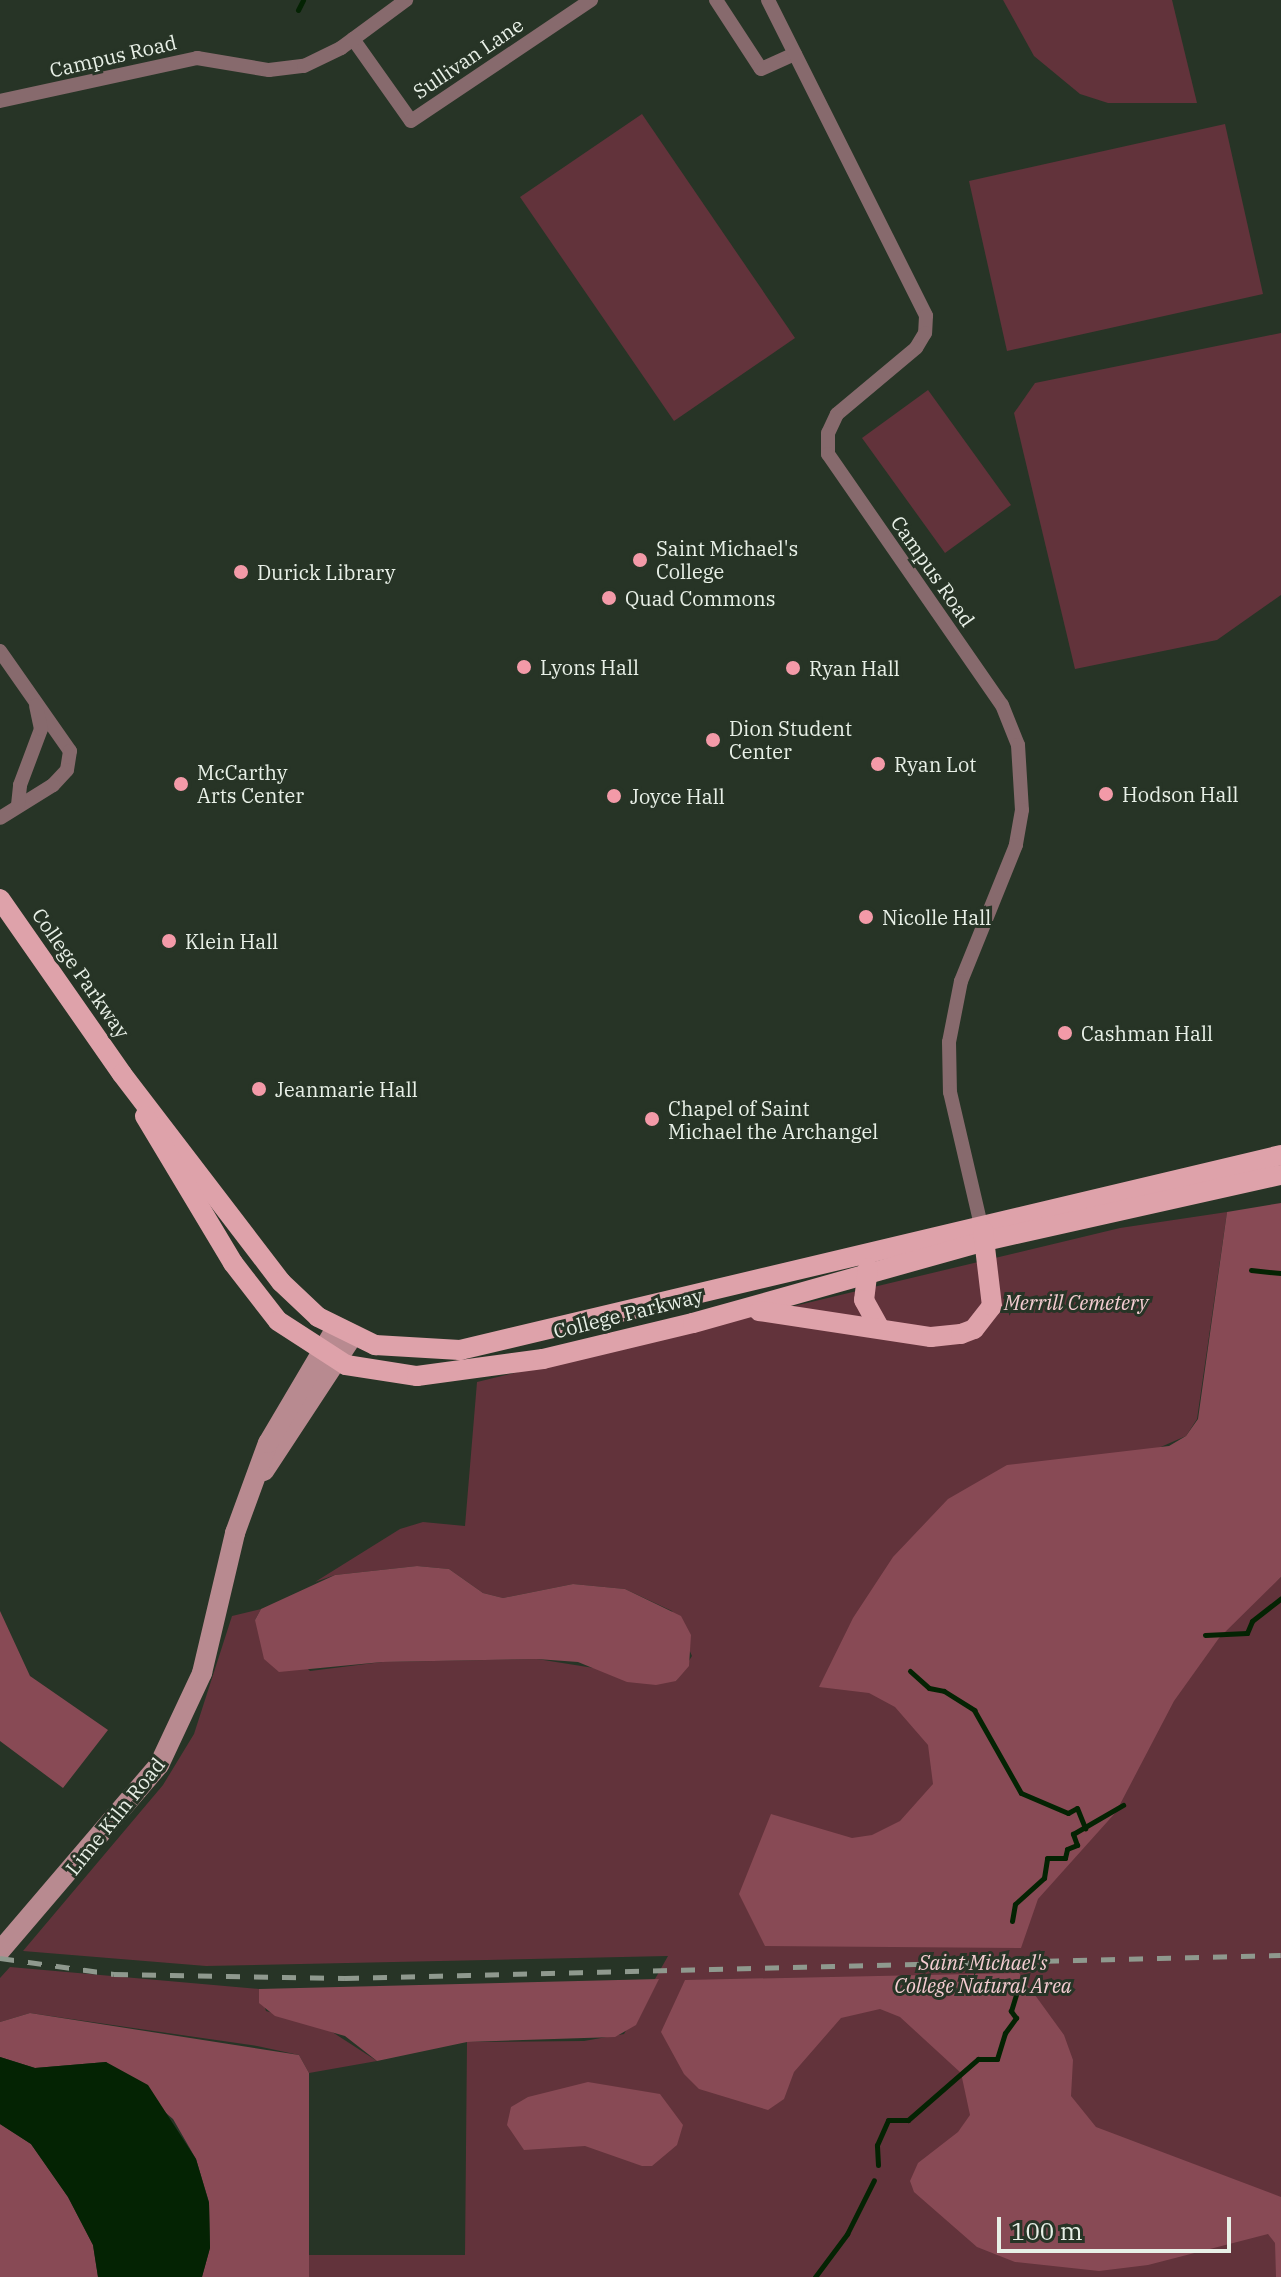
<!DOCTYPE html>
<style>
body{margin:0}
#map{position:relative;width:1281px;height:2277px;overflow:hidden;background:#273426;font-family:"IBM Plex Serif",serif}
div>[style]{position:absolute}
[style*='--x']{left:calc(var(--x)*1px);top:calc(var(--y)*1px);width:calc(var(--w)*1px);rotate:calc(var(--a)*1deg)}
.green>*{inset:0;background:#62333b}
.forest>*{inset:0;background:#884a55}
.water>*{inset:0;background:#042303}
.stream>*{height:5px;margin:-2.5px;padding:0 2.5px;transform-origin:2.5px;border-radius:2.5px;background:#042303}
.street>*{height:14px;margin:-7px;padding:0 7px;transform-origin:7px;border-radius:7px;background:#876a6d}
.secondary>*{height:20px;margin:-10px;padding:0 10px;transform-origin:10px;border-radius:10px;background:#b88a90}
.primary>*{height:20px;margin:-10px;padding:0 10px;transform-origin:10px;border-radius:10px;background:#dea2aa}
.rail>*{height:5px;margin-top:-2.5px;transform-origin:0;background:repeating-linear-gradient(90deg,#8f998e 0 14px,transparent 0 28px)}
.dots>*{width:22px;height:22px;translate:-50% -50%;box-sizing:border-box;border:4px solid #273426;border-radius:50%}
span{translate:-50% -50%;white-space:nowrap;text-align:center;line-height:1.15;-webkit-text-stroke:6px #273426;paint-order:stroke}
.street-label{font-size:20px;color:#e8f0e7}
.poi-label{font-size:20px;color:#e8f0e7}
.left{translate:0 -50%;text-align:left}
.park-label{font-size:20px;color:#f5cdd2;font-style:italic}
.scale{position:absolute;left:997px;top:2217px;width:234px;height:36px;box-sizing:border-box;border:4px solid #e8f0e7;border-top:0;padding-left:10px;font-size:24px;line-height:28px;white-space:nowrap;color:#e8f0e7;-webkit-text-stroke:6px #273426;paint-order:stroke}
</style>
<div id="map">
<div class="green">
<div style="clip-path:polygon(1003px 0,1172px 0,1197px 103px,1108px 103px,1080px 94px,1034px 56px)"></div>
<div style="clip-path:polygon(642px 114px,795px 338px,674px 421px,520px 197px)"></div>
<div style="clip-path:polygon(1225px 124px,1263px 294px,1007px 351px,969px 181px)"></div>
<div style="clip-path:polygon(1281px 333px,1281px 595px,1217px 640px,1075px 669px,1014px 413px,1035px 383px)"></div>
<div style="clip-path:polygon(928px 390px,1011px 505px,945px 553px,862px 438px)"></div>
<div style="clip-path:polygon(1227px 1212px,1197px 1419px,1186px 1436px,1156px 1449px,1252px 1602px,1281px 1577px,1281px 2277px,202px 2277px,210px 2248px,307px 2255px,465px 2255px,467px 2042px,584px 2041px,624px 2034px,668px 1956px,206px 1966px,23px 1951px,163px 1785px,194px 1734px,232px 1616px,261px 1609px,255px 1620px,310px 1671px,382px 1662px,537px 1659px,676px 1681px,692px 1656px,672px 1611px,625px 1589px,573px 1584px,503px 1598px,483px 1593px,449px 1569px,417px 1566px,335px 1575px,315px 1582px,400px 1529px,423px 1522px,465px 1526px,477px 1382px,1120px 1228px)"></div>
<div style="clip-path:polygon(10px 1967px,259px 1989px,266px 2011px,326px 2028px,377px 2061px,309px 2073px,299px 2055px,257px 2046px,30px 2013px,0 2022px,0 1978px)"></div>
</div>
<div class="forest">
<div style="clip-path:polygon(1281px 1203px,1281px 1577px,1219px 1638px,1174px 1701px,1116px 1812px,1038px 1899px,1021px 1948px,765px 1946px,739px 1894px,771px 1814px,852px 1838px,872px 1835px,900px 1821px,933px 1784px,928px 1745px,895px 1707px,869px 1693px,819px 1687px,853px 1618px,893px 1557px,948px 1499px,1007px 1465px,1169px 1446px,1186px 1436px,1198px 1419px,1227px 1212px)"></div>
<div style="clip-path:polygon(417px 1566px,449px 1569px,483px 1593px,503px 1598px,573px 1584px,625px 1589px,681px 1616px,691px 1635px,689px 1666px,676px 1681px,656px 1685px,627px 1682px,578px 1662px,537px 1659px,382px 1662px,279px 1672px,264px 1659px,255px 1620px,261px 1609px,335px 1575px)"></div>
<div style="clip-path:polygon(0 1611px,30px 1676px,108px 1730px,63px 1788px,0 1741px)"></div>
<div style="clip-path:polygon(1019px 1973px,1064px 2035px,1073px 2060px,1071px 2096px,1096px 2127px,1281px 2197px,1281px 2277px,1276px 2277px,1275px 2243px,1268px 2234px,1148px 2265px,1099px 2271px,1015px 2262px,977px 2247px,914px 2192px,910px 2181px,918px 2163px,958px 2132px,970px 2115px,961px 2073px,900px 2017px,880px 2009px,841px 2018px,794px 2072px,784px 2099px,768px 2110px,699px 2089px,684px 2074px,661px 2032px,685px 1980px)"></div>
<div style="clip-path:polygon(659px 1979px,636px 2025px,615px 2037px,467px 2042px,377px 2061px,345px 2036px,275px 2016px,259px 2003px,259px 1989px)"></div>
<div style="clip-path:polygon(30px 2013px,299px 2055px,309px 2073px,309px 2277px,202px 2277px,210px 2248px,209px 2202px,196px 2159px,173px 2119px,106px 2062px,35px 2068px,0 2057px,0 2022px)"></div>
<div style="clip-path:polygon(588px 2082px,660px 2094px,683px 2125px,677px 2145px,652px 2166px,642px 2166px,585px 2146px,524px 2150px,507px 2125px,511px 2107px,528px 2097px)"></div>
<div style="clip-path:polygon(0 2124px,31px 2144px,68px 2197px,93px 2245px,98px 2277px,0 2277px)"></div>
</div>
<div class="water">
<div style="clip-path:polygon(0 2057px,35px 2068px,106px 2062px,148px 2085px,196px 2159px,209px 2203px,210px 2248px,202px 2277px,98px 2277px,93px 2245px,68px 2197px,31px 2144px,0 2124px)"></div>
</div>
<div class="stream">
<div style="--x:298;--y:10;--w:11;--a:-63"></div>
<div style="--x:1251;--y:1270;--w:30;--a:6"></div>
<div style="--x:1205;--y:1635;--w:42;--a:-2.7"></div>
<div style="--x:1247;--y:1633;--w:13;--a:-67"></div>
<div style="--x:1252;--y:1621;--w:37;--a:-38"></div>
<div style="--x:910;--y:1671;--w:25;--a:42"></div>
<div style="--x:929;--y:1688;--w:15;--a:11"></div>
<div style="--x:944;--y:1691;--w:36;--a:32"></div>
<div style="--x:974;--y:1710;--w:95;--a:60.5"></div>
<div style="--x:1021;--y:1793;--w:51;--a:23.1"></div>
<div style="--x:1068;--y:1813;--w:10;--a:-29"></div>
<div style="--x:1077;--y:1808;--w:22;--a:68"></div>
<div style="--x:1012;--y:1921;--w:17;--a:-80"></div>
<div style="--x:1015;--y:1904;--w:39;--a:-42"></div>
<div style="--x:1044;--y:1878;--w:20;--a:-81"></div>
<div style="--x:1047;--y:1858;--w:18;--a:0"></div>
<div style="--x:1065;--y:1858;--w:9;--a:-77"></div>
<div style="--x:1067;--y:1849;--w:11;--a:-22"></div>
<div style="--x:1077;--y:1845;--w:12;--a:-110"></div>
<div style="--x:1073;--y:1834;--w:58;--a:-30.1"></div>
<div style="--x:878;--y:2165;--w:20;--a:-93"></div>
<div style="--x:877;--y:2145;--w:27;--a:-66"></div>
<div style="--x:888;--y:2120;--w:20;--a:0"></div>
<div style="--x:908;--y:2120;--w:93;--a:-41.1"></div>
<div style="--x:978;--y:2059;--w:19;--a:0"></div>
<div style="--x:997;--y:2059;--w:27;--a:-73"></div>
<div style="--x:1005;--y:2033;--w:19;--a:-54"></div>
<div style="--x:1016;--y:2018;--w:9;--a:-126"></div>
<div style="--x:1011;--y:2011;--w:21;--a:-73"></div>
<div style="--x:815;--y:2277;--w:54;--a:-53.3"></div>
<div style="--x:847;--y:2234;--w:60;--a:-63.4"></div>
</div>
<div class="street">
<div style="--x:716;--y:0;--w:82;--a:56.9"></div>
<div style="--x:761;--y:69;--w:37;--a:-24"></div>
<div style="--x:768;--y:0;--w:353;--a:63.4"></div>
<div style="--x:926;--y:316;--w:17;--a:93"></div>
<div style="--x:925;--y:333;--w:17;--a:121"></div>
<div style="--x:916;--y:348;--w:103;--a:140.1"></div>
<div style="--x:837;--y:414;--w:21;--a:115"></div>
<div style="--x:828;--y:433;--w:21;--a:90"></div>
<div style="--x:828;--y:454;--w:305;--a:55.3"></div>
<div style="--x:1002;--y:705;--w:43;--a:68.2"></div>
<div style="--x:1018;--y:745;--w:65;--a:86.5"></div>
<div style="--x:1022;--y:810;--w:36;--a:100"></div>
<div style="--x:1016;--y:845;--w:147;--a:112"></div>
<div style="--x:961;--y:981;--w:62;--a:101.1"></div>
<div style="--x:949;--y:1042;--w:50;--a:88.9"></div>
<div style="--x:950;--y:1092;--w:137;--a:76.9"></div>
<div style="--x:353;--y:39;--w:100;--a:54.7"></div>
<div style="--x:411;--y:121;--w:217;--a:-33.9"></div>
<div style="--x:0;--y:101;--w:202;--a:-12.3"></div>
<div style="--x:197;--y:58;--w:73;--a:9.5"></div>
<div style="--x:269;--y:70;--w:35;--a:-7"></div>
<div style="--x:304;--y:66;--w:41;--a:-25.9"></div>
<div style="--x:341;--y:48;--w:81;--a:-36.4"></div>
<div style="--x:0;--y:651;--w:122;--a:55"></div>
<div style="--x:70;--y:751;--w:19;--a:99"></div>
<div style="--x:67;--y:770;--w:21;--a:133"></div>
<div style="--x:53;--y:785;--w:62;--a:148.1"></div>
<div style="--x:18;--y:805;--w:20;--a:-84"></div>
<div style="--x:20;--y:785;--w:60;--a:-69.4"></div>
<div style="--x:41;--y:729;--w:24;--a:-102"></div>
</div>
<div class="secondary">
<div style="--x:264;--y:1471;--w:160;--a:-56.7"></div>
<div style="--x:0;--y:1951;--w:245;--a:-49.5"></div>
<div style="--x:159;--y:1765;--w:102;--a:-64.9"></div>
<div style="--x:202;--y:1673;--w:144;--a:-76.7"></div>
<div style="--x:235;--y:1533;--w:96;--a:-69.9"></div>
<div style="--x:268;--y:1443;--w:134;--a:-59.4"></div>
</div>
<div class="primary">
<div style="--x:0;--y:899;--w:213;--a:55.1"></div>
<div style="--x:122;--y:1074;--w:262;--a:52.6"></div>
<div style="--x:281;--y:1282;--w:51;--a:43.4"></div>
<div style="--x:318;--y:1317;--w:64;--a:26.2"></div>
<div style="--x:375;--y:1345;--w:85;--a:3.4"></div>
<div style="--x:460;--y:1350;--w:844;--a:-13.36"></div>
<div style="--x:145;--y:1116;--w:171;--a:59.1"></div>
<div style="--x:233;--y:1263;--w:73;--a:52.2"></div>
<div style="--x:278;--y:1321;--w:81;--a:32.9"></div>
<div style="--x:346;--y:1365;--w:72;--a:8.8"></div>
<div style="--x:417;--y:1376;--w:127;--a:-7.7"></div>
<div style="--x:543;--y:1359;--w:154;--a:-13.5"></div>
<div style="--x:693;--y:1323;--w:303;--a:-15.7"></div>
<div style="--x:985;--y:1241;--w:303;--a:-12.6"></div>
<div style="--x:868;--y:1268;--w:32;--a:97"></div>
<div style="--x:864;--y:1300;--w:31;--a:61"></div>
<div style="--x:759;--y:1311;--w:174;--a:8.6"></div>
<div style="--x:931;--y:1337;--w:30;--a:-6"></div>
<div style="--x:961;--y:1334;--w:14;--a:-21"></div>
<div style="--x:974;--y:1329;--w:29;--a:-52"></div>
<div style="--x:992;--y:1306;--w:76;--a:-96.8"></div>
</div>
<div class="rail">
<div style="--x:0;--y:1958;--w:115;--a:8"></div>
<div style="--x:114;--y:1974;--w:231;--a:1"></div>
<div style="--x:345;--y:1978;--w:936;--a:-1.41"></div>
</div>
<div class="dots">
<div style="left:640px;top:560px;background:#f39aa8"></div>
<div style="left:241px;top:572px;background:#f39aa8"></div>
<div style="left:609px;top:598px;background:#f39aa8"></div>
<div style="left:524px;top:667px;background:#f39aa8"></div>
<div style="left:793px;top:668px;background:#f39aa8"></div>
<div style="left:713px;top:740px;background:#f39aa8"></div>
<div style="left:878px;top:764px;background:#f39aa8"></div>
<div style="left:181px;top:784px;background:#f39aa8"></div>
<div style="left:1106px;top:794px;background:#f39aa8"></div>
<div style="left:614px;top:796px;background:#f39aa8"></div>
<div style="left:866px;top:917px;background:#f39aa8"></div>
<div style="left:169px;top:941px;background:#f39aa8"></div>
<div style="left:1065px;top:1033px;background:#f39aa8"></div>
<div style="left:259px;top:1089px;background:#f39aa8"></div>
<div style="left:652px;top:1119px;background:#f39aa8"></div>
</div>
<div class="street-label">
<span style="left:113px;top:56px;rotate:-13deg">Campus Road</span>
<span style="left:468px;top:58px;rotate:-34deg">Sullivan Lane</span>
<span style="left:933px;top:571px;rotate:55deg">Campus Road</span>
<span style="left:81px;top:973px;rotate:55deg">College Parkway</span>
<span style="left:628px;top:1313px;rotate:-14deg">College Parkway</span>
<span style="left:115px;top:1816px;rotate:-51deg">Lime Kiln Road</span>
</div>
<div class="poi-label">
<span class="left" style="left:656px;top:560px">Saint Michael's<br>College</span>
<span class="left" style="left:257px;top:572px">Durick Library</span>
<span class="left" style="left:625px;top:598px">Quad Commons</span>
<span class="left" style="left:540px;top:667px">Lyons Hall</span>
<span class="left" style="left:809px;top:668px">Ryan Hall</span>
<span class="left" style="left:729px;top:740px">Dion Student<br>Center</span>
<span class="left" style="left:894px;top:764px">Ryan Lot</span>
<span class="left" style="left:197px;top:784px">McCarthy<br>Arts Center</span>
<span class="left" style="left:1122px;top:794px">Hodson Hall</span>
<span class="left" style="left:630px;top:796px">Joyce Hall</span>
<span class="left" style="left:882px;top:917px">Nicolle Hall</span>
<span class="left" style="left:185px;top:941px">Klein Hall</span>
<span class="left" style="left:1081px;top:1033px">Cashman Hall</span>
<span class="left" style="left:275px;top:1089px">Jeanmarie Hall</span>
<span class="left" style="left:668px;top:1120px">Chapel of Saint<br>Michael the Archangel</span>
</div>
<div class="park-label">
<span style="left:1076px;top:1302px">Merrill Cemetery</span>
<span style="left:983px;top:1974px">Saint Michael's<br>College Natural Area</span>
</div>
<div class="scale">100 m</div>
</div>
